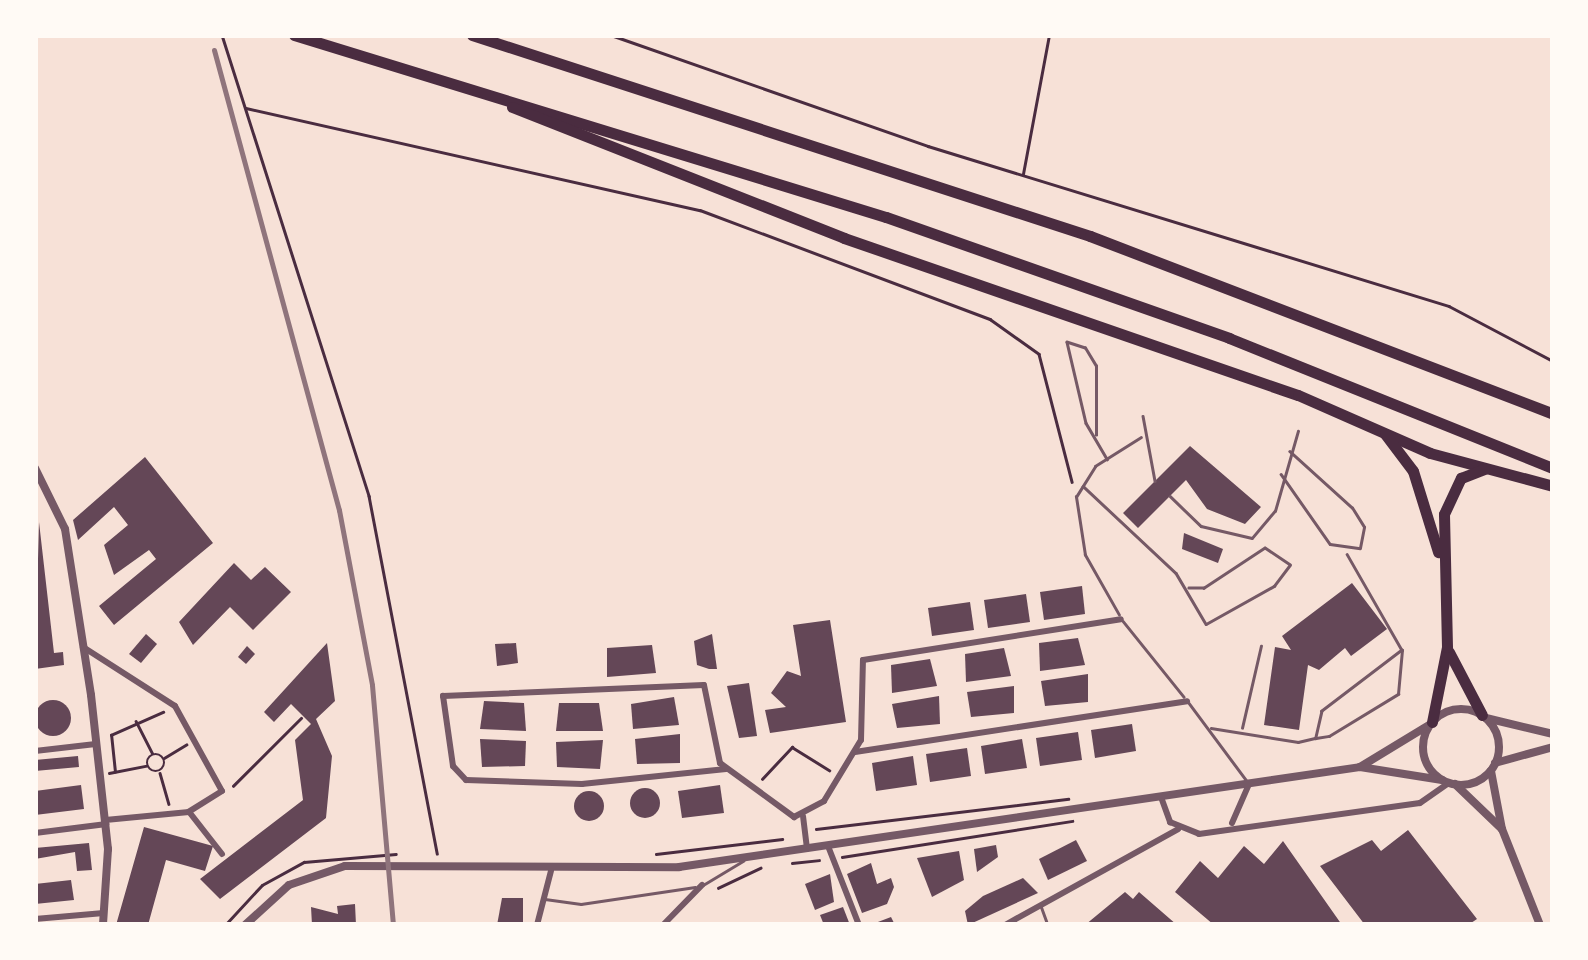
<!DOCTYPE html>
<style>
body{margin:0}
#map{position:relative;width:1588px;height:960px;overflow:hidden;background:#f7e1d7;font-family:Manrope,sans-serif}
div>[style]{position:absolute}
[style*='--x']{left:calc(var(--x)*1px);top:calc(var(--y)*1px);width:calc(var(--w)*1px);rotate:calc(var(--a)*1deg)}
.building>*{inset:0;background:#644757}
.round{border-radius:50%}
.path>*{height:2.5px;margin:-1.25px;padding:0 1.25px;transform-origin:1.25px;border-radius:1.25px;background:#4a2c40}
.path>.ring{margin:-1.25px;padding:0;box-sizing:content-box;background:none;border:2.5px solid #4a2c40;border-radius:50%}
.service>*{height:2.5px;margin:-1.25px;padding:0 1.25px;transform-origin:1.25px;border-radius:1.25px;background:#755966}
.minor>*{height:6px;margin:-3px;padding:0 3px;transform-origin:3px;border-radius:3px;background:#755966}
.tertiary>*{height:8px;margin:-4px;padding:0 4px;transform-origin:4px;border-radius:4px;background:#755966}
.tertiary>.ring{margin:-4px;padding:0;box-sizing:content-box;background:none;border:8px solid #755966;border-radius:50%}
.motorway>*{height:11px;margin:-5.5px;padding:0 5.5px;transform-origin:5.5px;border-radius:5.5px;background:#4a2c40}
.rail>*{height:5px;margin:-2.5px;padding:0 2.5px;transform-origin:2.5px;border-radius:2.5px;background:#8f747c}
span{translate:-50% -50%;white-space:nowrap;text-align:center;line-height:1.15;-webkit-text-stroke:8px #fffaf5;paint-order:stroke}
.frame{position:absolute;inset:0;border:38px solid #fffaf5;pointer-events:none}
</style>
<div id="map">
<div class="building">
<div style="clip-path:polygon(1190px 446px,1261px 507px,1245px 524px,1207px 509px,1186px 480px,1138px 528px,1123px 513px)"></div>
<div style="clip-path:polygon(145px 457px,213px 543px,114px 625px,99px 606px,156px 559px,149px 550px,114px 575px,104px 545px,128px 525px,114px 507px,78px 540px,73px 520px)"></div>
<div style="clip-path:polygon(39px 522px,54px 653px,63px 652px,64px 665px,35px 669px)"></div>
<div style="clip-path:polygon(1184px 533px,1223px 549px,1218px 563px,1182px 549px)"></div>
<div style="clip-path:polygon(234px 563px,251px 580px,265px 567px,291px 592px,253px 630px,230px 607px,193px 645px,179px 622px)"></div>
<div style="clip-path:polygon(1352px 583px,1387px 629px,1351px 656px,1345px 648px,1319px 670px,1308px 665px,1299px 730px,1264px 725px,1275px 647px,1291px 650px,1282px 636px)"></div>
<div style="clip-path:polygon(1082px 586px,1085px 614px,1044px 620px,1040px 592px)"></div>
<div style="clip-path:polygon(1026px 594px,1030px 622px,988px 628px,984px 600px)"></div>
<div style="clip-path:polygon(970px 602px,974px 630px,932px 636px,928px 608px)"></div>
<div style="clip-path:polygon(830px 620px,846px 722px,770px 733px,765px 710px,786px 707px,771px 693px,787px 671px,801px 676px,793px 625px)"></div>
<div style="clip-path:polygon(146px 634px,157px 644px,141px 663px,129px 654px)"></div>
<div style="clip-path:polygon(712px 634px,717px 669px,709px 669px,697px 665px,694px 641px)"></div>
<div style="clip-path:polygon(1078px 638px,1085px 665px,1040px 671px,1039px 643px)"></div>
<div style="clip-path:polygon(327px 643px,335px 701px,316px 719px,332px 756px,326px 818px,220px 899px,200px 879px,303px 800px,295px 740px,311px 724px,291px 704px,274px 722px,264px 712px)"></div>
<div style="clip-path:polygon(516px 643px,518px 663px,497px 666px,495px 644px)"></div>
<div style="clip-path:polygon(652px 645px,656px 673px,607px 677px,607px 648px)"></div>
<div style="clip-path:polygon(247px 646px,255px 654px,246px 664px,238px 657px)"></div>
<div style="clip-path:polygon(1004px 648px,1011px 676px,966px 682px,965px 654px)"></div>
<div style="clip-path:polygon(930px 659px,937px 686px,892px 693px,891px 665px)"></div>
<div style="clip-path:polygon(1088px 674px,1088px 702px,1045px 706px,1041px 681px)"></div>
<div style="clip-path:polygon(749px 683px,757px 736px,739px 738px,727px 686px)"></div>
<div style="clip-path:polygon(1014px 686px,1014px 713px,971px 717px,967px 692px)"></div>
<div style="clip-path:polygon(939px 696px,940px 724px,897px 728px,892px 704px)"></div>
<div style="clip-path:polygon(674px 697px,679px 725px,633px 729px,631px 704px)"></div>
<div class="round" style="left:35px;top:700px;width:36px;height:36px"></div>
<div style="clip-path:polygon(484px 701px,524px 703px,526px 731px,480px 729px)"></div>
<div style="clip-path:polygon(559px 703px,599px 703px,603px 731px,556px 731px)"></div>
<div style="clip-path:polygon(1132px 724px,1136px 751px,1095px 758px,1091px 730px)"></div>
<div style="clip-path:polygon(1078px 732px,1082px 760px,1040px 766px,1036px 738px)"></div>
<div style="clip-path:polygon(680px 734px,680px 763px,637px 764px,635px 739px)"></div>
<div style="clip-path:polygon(480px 739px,526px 741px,525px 766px,482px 767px)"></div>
<div style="clip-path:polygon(1022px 739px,1027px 768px,985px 774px,981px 746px)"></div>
<div style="clip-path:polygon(603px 740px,600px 769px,557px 767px,556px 742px)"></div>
<div style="clip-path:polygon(967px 748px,971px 776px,930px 782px,926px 754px)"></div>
<div style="clip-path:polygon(78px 756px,79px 767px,35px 771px,35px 760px)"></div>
<div style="clip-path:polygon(913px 756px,917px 785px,876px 791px,872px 763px)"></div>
<div style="clip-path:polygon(81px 785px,84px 809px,35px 815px,35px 791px)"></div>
<div style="clip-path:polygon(720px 785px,724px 813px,682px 818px,678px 791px)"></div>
<div class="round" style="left:630px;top:788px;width:30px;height:30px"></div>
<div class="round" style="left:574px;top:791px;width:30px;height:30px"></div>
<div style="clip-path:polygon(144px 827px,213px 846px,205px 871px,166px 860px,148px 925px,116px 925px)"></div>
<div style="clip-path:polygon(1408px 830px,1477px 919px,1468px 925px,1365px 925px,1320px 866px,1372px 840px,1381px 851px)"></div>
<div style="clip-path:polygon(1076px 840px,1087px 861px,1048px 880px,1039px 859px)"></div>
<div style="clip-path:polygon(1283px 841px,1342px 925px,1214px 925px,1175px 892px,1200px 861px,1218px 878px,1244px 846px,1264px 864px)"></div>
<div style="clip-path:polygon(89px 843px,92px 870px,77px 871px,75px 852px,35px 859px,35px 848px)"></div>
<div style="clip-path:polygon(996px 845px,998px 857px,977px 872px,974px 849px)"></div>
<div style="clip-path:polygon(959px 851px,964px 880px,932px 897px,917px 858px)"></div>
<div style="clip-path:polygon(871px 863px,877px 884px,891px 878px,894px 887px,887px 904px,862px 913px,847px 874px)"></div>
<div style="clip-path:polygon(830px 874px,834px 902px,815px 910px,805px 884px)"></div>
<div style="clip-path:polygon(1023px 878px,1038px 893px,968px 925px,965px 911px,983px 896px)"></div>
<div style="clip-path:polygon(71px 880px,74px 900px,35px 904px,35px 884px)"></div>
<div style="clip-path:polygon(1125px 892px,1133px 899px,1139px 892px,1177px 925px,1085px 925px)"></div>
<div style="clip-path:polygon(502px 898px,523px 898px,523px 925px,497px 925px)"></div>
<div style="clip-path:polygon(355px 904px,356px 925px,312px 925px,311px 907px,338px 914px,337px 906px)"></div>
<div style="clip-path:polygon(843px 907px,850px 925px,824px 925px,820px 915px)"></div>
<div style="clip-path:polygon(891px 917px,895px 925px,870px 925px)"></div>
</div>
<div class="path">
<div style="--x:222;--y:35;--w:484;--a:72.3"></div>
<div style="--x:369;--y:496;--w:364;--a:79.2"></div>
<div style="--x:611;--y:35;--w:336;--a:19.3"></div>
<div style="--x:928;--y:146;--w:545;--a:17.07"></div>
<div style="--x:1449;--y:306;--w:118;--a:27.9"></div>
<div style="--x:246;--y:108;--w:465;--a:12.7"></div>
<div style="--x:700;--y:210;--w:310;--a:20.6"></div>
<div style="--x:990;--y:319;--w:60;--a:35.5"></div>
<div style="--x:1039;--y:354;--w:132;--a:75.5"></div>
<div style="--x:1023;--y:174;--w:141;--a:-79.4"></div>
<div style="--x:136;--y:721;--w:36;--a:63"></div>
<div class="ring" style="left:147px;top:754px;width:15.5px;height:15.5px"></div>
<div style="--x:164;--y:758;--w:26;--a:-31"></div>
<div style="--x:115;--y:772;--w:37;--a:-96"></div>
<div style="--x:111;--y:735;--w:57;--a:-23.9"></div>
<div style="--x:109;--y:773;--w:38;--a:-11"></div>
<div style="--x:160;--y:773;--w:32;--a:74"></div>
<div style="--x:762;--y:779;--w:44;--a:-46.8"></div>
<div style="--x:792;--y:747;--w:44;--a:31.9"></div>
<div style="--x:233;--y:786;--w:96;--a:-45"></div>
<div style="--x:816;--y:829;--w:254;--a:-6.8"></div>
<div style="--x:656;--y:854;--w:127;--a:-6.8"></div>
<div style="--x:842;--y:857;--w:233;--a:-8.9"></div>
<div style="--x:792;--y:863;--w:27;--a:-6"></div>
<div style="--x:718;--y:888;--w:47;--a:-25.5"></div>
<div style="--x:225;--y:925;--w:54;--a:-47.2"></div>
<div style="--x:262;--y:885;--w:48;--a:-28.7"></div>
<div style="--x:304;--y:862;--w:92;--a:-5"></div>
</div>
<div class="service">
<div style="--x:1143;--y:416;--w:66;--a:79.5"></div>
<div style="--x:1096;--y:435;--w:69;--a:-90"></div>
<div style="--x:1096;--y:366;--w:21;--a:-121"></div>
<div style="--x:1085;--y:348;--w:19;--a:-162"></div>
<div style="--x:1067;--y:342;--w:83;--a:76.8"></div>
<div style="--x:1086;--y:423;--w:42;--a:59.7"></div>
<div style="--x:1281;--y:474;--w:85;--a:55"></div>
<div style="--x:1330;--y:544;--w:30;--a:8"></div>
<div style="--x:1360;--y:548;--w:21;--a:-79"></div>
<div style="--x:1364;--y:527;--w:22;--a:-122"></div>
<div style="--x:1352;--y:508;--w:84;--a:-137.9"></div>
<div style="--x:1083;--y:486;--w:127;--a:43.1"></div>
<div style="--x:1176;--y:573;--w:59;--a:59.5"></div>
<div style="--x:1206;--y:624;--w:78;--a:-29.2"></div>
<div style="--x:1274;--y:586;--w:26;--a:-53"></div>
<div style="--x:1290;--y:565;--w:30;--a:-146"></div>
<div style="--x:1265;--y:548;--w:73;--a:146.7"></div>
<div style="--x:1204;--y:588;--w:15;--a:180"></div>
<div style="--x:1170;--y:496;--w:43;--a:44.1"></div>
<div style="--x:1201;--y:526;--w:52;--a:13.2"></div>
<div style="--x:1252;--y:538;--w:35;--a:-50"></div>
<div style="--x:1275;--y:511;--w:83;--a:-74"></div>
<div style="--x:1347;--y:554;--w:111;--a:60.2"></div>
<div style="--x:1119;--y:615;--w:69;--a:-119.5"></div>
<div style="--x:1085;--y:555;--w:59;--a:-98.8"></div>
<div style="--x:1076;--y:497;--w:36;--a:-58"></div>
<div style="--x:1095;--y:466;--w:54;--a:-32.2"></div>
<div style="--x:1123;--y:621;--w:97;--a:51.2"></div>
<div style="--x:1189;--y:703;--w:97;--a:53.4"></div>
<div style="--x:1211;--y:728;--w:88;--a:9.1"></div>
<div style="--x:1298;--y:742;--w:18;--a:-13"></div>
<div style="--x:1316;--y:738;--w:13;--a:-9"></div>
<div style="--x:1329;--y:736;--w:81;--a:-31.3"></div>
<div style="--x:1398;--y:694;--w:44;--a:-84.8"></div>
<div style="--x:1402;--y:650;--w:101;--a:142.7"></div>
<div style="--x:1322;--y:711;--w:28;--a:103"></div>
<div style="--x:1242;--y:728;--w:84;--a:-77"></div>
<div style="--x:703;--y:885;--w:47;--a:-31"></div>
<div style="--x:545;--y:899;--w:36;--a:8"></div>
<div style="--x:581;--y:904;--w:115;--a:-8.5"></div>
<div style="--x:1041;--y:906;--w:20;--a:70"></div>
</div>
<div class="minor">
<div style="--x:83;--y:647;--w:109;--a:32.7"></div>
<div style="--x:175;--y:706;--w:97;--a:61.1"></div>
<div style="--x:222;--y:791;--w:39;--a:148"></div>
<div style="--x:189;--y:812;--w:84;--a:174.6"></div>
<div style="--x:35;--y:751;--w:61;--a:-6.5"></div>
<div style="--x:855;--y:752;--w:336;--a:-8.7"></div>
<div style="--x:726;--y:769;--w:145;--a:174.1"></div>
<div style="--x:582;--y:784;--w:116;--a:-178"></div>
<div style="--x:466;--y:780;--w:19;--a:-133"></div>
<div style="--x:453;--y:766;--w:71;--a:-98.1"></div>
<div style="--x:443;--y:696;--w:261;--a:-2.4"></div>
<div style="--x:704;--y:685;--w:80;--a:78.4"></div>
<div style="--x:720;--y:763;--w:92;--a:36.1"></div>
<div style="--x:794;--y:817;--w:34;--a:-28"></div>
<div style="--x:824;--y:801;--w:71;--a:-58.8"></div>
<div style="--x:861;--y:740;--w:80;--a:-88.6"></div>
<div style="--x:863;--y:660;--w:261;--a:-9"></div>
<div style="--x:1161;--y:797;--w:27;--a:70"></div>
<div style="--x:1170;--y:822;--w:31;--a:22"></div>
<div style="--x:1199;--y:834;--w:223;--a:-8"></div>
<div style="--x:1420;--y:803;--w:35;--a:-35"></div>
<div style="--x:190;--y:813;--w:52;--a:52"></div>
<div style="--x:803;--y:816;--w:33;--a:83"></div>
<div style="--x:1232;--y:823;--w:43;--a:-66.4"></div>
<div style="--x:35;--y:833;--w:72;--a:-7.2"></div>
<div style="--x:828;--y:846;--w:85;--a:68.6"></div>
<div style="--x:35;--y:919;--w:69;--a:-5"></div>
<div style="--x:537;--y:925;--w:56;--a:-75.5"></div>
<div style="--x:663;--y:925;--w:56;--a:-45.7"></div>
<div style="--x:1005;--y:925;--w:198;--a:-29"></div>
</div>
<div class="tertiary">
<div style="--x:35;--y:468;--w:68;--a:63.8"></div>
<div style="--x:65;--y:529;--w:168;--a:81.1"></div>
<div style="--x:91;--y:695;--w:155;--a:83.7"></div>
<div style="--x:108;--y:849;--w:76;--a:93.8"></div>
<div class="ring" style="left:1423px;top:709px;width:68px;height:68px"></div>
<div style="--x:1486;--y:718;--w:69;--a:13.4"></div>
<div style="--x:1495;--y:763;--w:60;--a:-15.4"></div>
<div style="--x:1360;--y:767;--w:81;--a:-31.3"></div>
<div style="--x:1491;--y:771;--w:59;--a:79.3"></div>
<div style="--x:1502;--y:829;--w:103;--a:68.4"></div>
<div style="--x:1455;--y:784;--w:65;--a:43.8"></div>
<div style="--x:245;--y:925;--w:59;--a:-42.3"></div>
<div style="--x:289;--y:885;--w:59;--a:-18.7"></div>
<div style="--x:345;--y:866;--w:334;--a:0.2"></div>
<div style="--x:679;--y:867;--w:688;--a:-8.35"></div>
<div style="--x:1360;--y:767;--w:83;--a:9"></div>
</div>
<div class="motorway">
<div style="--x:294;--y:35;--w:619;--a:17.09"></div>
<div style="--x:886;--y:217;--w:364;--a:19.4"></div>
<div style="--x:1229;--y:338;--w:349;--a:21.9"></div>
<div style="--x:472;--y:35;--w:650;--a:18.02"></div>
<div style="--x:1090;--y:236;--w:496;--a:21"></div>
<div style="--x:512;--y:107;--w:357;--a:21.5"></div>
<div style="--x:844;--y:238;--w:480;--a:19.1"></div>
<div style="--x:1298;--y:395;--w:144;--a:23.7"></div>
<div style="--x:1430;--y:453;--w:127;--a:15"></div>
<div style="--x:1385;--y:434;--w:46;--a:52.9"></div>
<div style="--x:1413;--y:471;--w:85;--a:72.8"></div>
<div style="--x:1449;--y:652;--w:71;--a:62.4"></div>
<div style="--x:1432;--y:722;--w:76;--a:-78.7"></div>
<div style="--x:1447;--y:647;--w:133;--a:-91.3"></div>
<div style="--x:1444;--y:514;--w:40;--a:-65"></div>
<div style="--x:1461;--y:478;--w:26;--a:-21"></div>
</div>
<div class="rail">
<div style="--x:214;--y:50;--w:477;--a:74.8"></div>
<div style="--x:339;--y:510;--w:178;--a:79.3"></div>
<div style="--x:372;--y:685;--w:241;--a:85"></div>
</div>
<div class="frame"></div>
</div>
